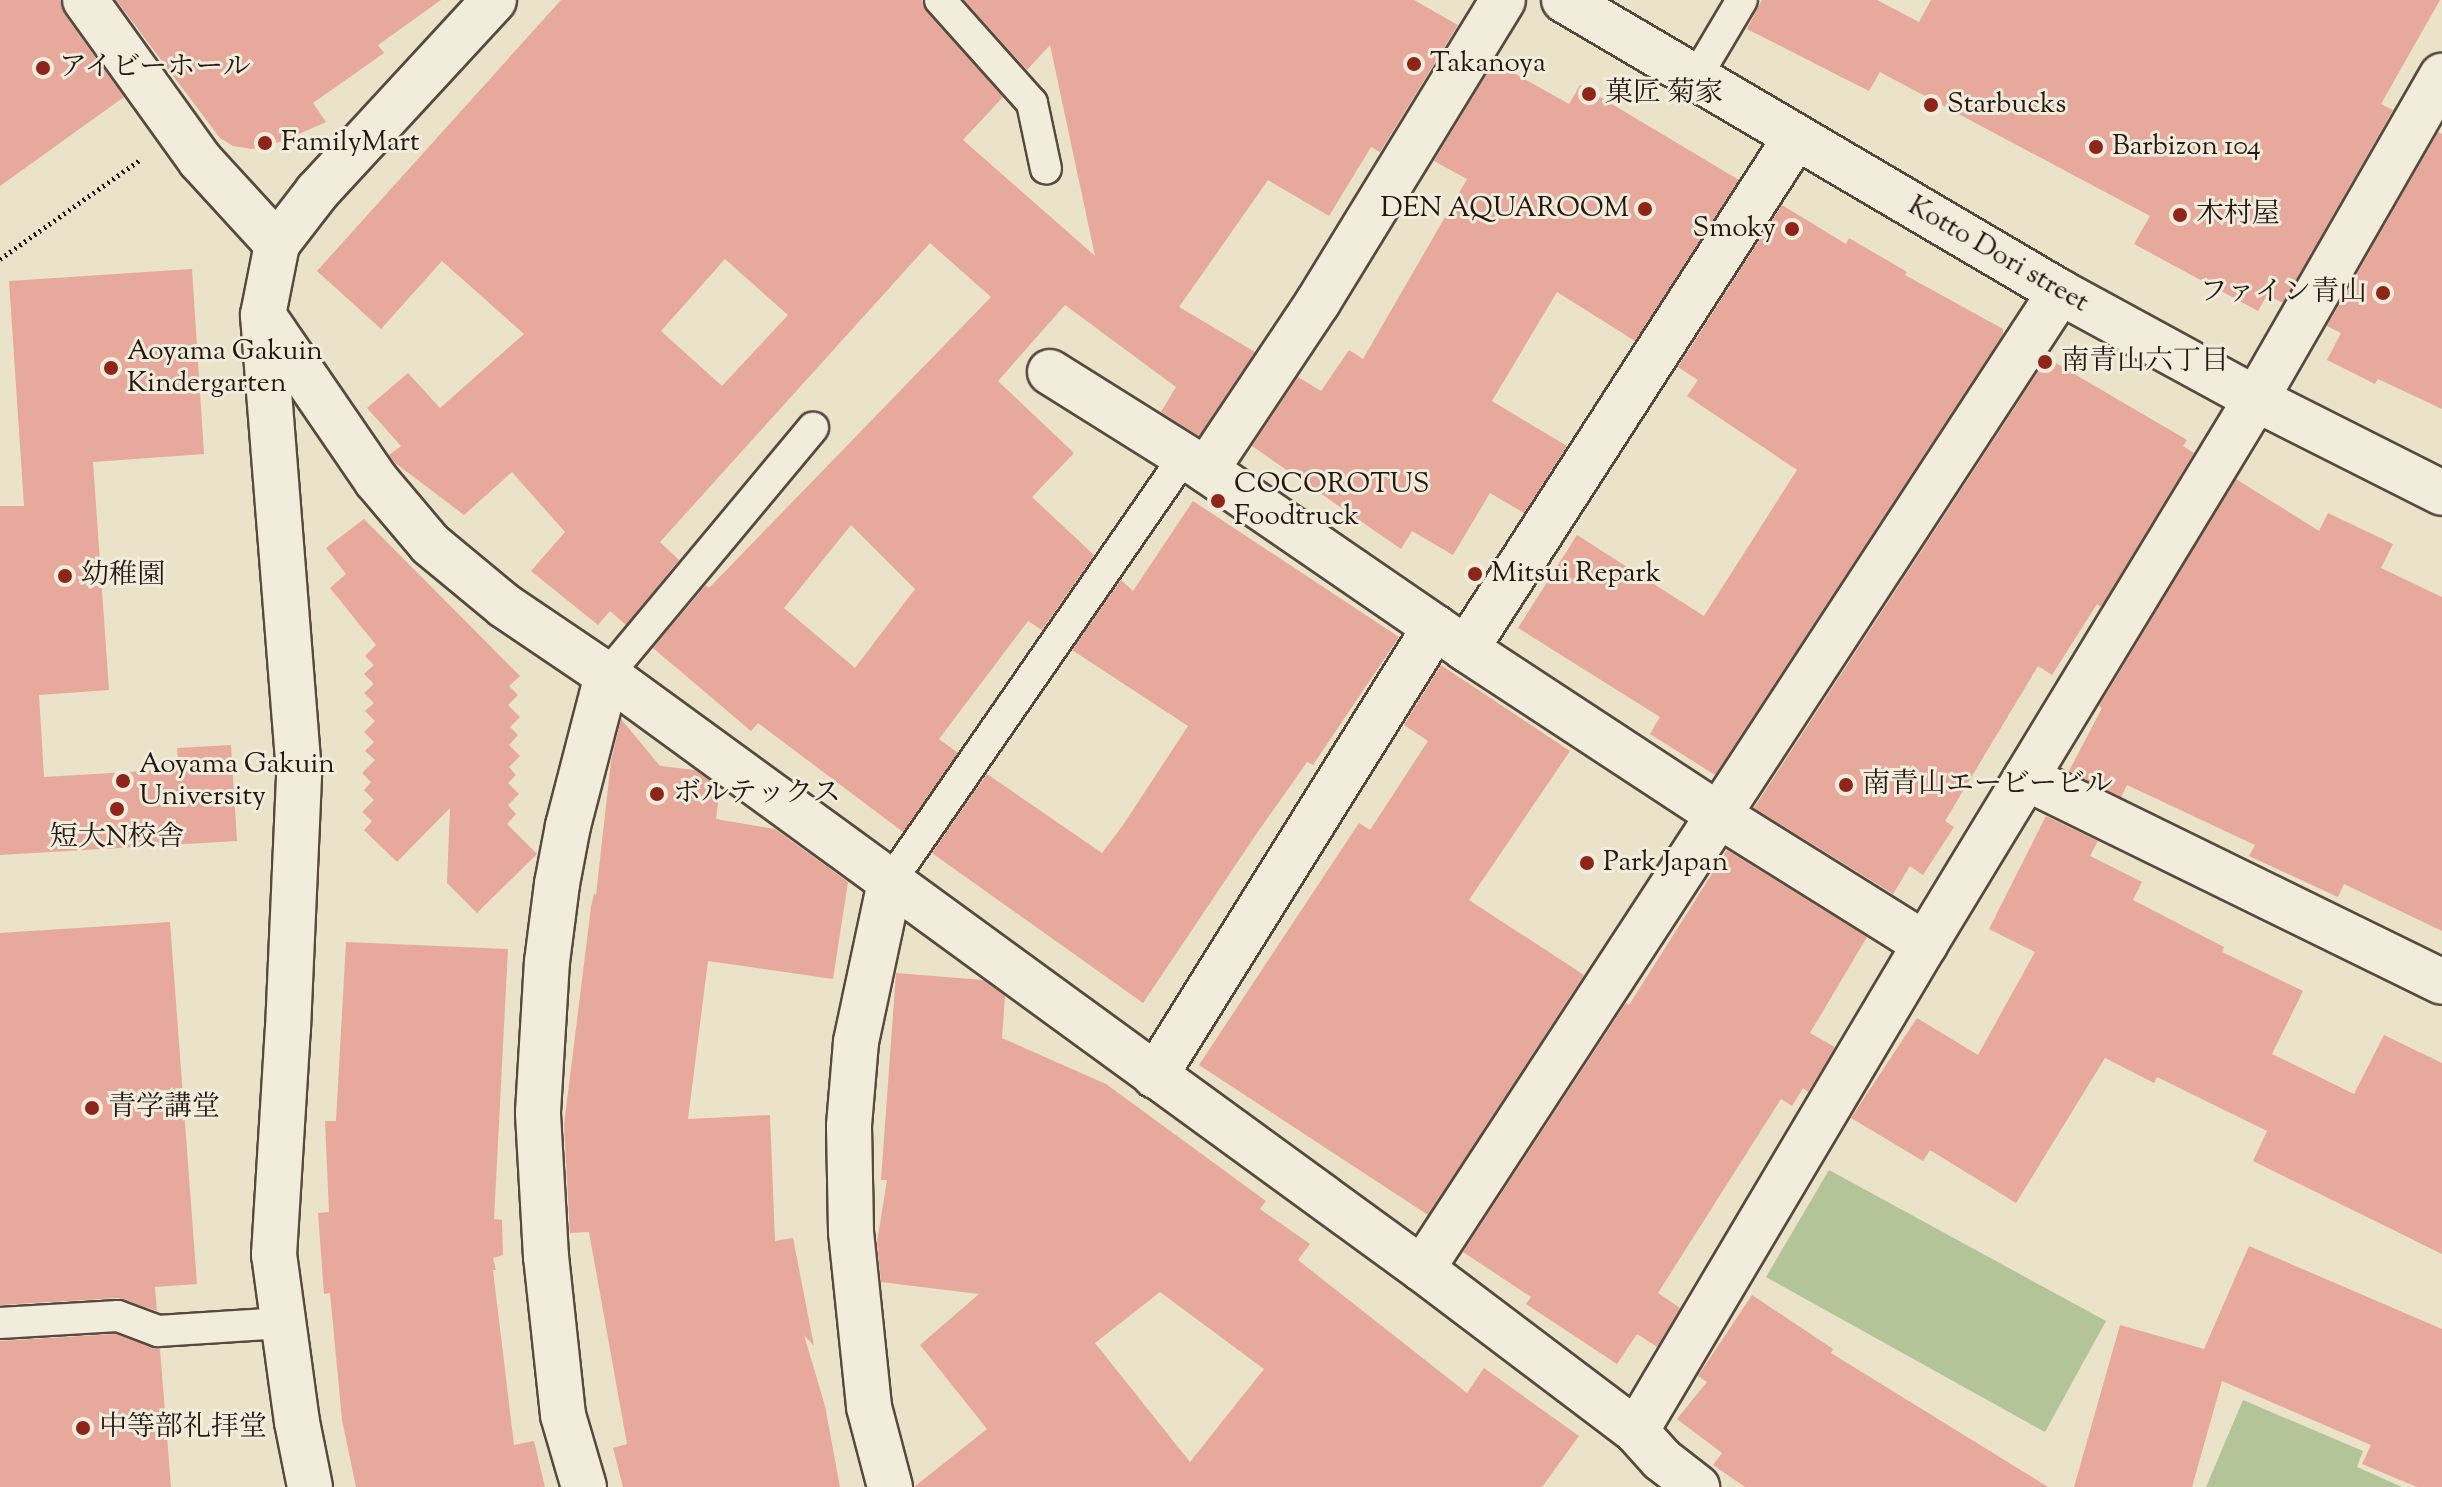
<!DOCTYPE html>
<meta charset="utf-8">
<style>
body{margin:0}
#map{position:relative;width:2442px;height:1487px;overflow:hidden;background:#eae2c9;font-family:"Sorts Mill Goudy","Noto Serif JP",serif}
div>[style]{position:absolute}
[style*='--x']{left:calc(var(--x)*1px);top:calc(var(--y)*1px);width:calc(var(--w)*1px);rotate:calc(var(--a)*1deg)}
.green>*{inset:0;background:#b4c499}
.building>*{inset:0;background:#e7a99b}
.path>*{height:5px;margin-top:-2.5px;transform-origin:0;background:repeating-linear-gradient(90deg,#241811 0 2px,transparent 0 6px)}
.roads{filter:drop-shadow(2px 0 #564a3f) drop-shadow(-2px 0 #564a3f) drop-shadow(0 2px #564a3f) drop-shadow(0 -2px #564a3f)}
.lane>*{height:30px;margin:-15px;padding:0 15px;transform-origin:15px;border-radius:15px;background:#f1ecdc}
.street>*{height:44px;margin:-22px;padding:0 22px;transform-origin:22px;border-radius:22px;background:#f1ecdc}
.secondary>*{height:44px;margin:-22px;padding:0 22px;transform-origin:22px;border-radius:22px;background:#f1ecdc}
.dots>*{width:22px;height:22px;translate:-50% -50%;box-sizing:border-box;border:4px solid #f1ecdc;border-radius:50%}
span{translate:-50% -50%;white-space:nowrap;text-align:center;line-height:1.15;-webkit-text-stroke:6px #f1ecdc;paint-order:stroke}
.poi-label{font-size:28px;color:#241811}
.left{translate:0 -50%;text-align:left}
.right{translate:-100% -50%;text-align:right}
.street-label{font-size:28px;color:#241811}
</style>
<div id="map">
<div class="green">
<div style="clip-path:polygon(1829px 1170px,2106px 1321px,2045px 1432px,1766px 1277px)"></div>
<div style="clip-path:polygon(2243px 1400px,2363px 1451px,2357px 1467px,2402px 1487px,2206px 1487px)"></div>
</div>
<div class="building">
<div style="clip-path:polygon(0 0,60px 0,65px 15px,124px 97px,0 186px)"></div>
<div style="clip-path:polygon(116px 0,441px 0,378px 45px,384px 53px,313px 103px,326px 122px,283px 141px,252px 149px,233px 146px,220px 138px)"></div>
<div style="clip-path:polygon(evenodd,561px 0,922px 0,927px 12px,1003px 97px,963px 140px,1095px 256px,1050px 45px,1027px 70px,964px 0,1414px 0,1458px 25px,1380px 152px,1371px 147px,1329px 216px,1268px 180px,1179px 307px,1255px 352px,1199px 436px,1161px 412px,1176px 387px,1065px 305px,998px 381px,1074px 453px,1032px 497px,1094px 555px,1042px 630px,1028px 621px,939px 739px,958px 753px,903px 832px,758px 723px,751px 731px,653px 648px,706px 585px,709px 588px,991px 297px,930px 243px,660px 542px,679px 560px,626px 625px,610px 611px,598px 625px,531px 571px,565px 532px,512px 472px,464px 515px,394px 462px,389px 455px,401px 446px,367px 408px,408px 373px,440px 408px,524px 334px,442px 261px,381px 329px,317px 271px,561px 0,725px 259px,788px 315px,722px 386px,661px 331px,725px 259px,561px 0,851px 525px,915px 589px,855px 668px,784px 608px,851px 525px)"></div>
<div style="clip-path:polygon(1762px 0,1877px 0,1919px 22px,1931px 0,2440px 0,2381px 104px,2393px 110px,2283px 303px,2267px 295px,2258px 311px,2134px 244px,2150px 216px,1880px 72px,1869px 91px,1747px 29px)"></div>
<div style="clip-path:polygon(1494px 62px,1569px 104px,1580px 85px,1739px 180px,1635px 341px,1557px 292px,1492px 401px,1567px 446px,1524px 513px,1490px 493px,1453px 555px,1412px 531px,1401px 549px,1252px 446px,1298px 377px,1321px 391px,1349px 350px,1363px 359px,1467px 179px,1434px 161px)"></div>
<div style="clip-path:polygon(2438px 132px,2442px 134px,2442px 409px,2378px 379px,2375px 384px,2327px 360px,2341px 333px,2327px 326px)"></div>
<div style="clip-path:polygon(1782px 205px,1846px 244px,1849px 238px,1907px 272px,1905px 275px,2003px 329px,2003px 334px,1715px 775px,1650px 734px,1660px 717px,1518px 628px,1577px 535px,1704px 616px,1797px 470px,1687px 396px,1698px 380px,1678px 367px)"></div>
<div style="clip-path:polygon(192px 269px,204px 454px,93px 462px,109px 690px,39px 695px,44px 777px,179px 769px,177px 748px,231px 745px,237px 841px,0 855px,0 506px,24px 506px,9px 281px)"></div>
<div style="clip-path:polygon(2047px 358px,2187px 440px,2183px 446px,2194px 453px,2101px 607px,2097px 604px,2052px 675px,2038px 666px,1945px 821px,1954px 827px,1923px 875px,1910px 866px,1893px 894px,1754px 808px)"></div>
<div style="clip-path:polygon(2236px 479px,2319px 531px,2328px 513px,2393px 544px,2381px 568px,2442px 597px,2442px 931px,2344px 884px,2338px 897px,2249px 856px,2255px 845px,2127px 785px,2121px 797px,2069px 771px,2102px 708px,2099px 706px)"></div>
<div style="clip-path:polygon(1193px 501px,1399px 637px,1313px 765px,1307px 762px,1255px 836px,1143px 1003px,932px 853px,987px 774px,1102px 853px,1123px 825px,1188px 726px,1072px 650px,1121px 580px,1133px 591px)"></div>
<div style="clip-path:polygon(364px 519px,520px 676px,509px 686px,518px 695px,508px 705px,520px 717px,510px 727px,518px 735px,509px 745px,520px 756px,509px 767px,516px 775px,508px 783px,519px 794px,508px 805px,516px 814px,507px 824px,537px 854px,477px 913px,447px 883px,450px 808px,397px 862px,364px 830px,372px 821px,362px 812px,374px 800px,364px 790px,371px 782px,362px 773px,375px 760px,365px 751px,374px 742px,364px 732px,375px 721px,365px 711px,374px 703px,364px 693px,374px 684px,364px 674px,374px 665px,365px 656px,376px 645px,330px 588px,346px 574px,326px 548px)"></div>
<div style="clip-path:polygon(1441px 665px,1570px 751px,1469px 900px,1584px 975px,1428px 1215px,1199px 1065px,1359px 823px,1370px 830px,1428px 741px,1404px 725px)"></div>
<div style="clip-path:polygon(621px 719px,660px 766px,695px 770px,720px 788px,716px 819px,775px 829px,848px 882px,833px 979px,708px 961px,688px 1119px,770px 1115px,775px 1241px,793px 1238px,814px 1346px,804px 1335px,825px 1406px,840px 1487px,623px 1487px,613px 1448px,627px 1444px,589px 1232px,570px 1233px,564px 1125px,591px 907px,594px 893px,596px 895px,611px 761px)"></div>
<div style="clip-path:polygon(2046px 816px,2098px 841px,2090px 856px,2142px 882px,2133px 900px,2224px 947px,2222px 952px,2303px 991px,2272px 1054px,2354px 1094px,2384px 1035px,2442px 1063px,2442px 1254px,2253px 1161px,2267px 1131px,2157px 1077px,2154px 1083px,2105px 1058px,2016px 1203px,1930px 1150px,1923px 1161px,1851px 1118px,1917px 1018px,1978px 1055px,2035px 952px,1989px 929px)"></div>
<div style="clip-path:polygon(1727px 850px,1867px 937px,1810px 1033px,1835px 1047px,1808px 1092px,1803px 1088px,1792px 1106px,1781px 1099px,1658px 1293px,1680px 1308px,1657px 1347px,1637px 1334px,1617px 1364px,1526px 1304px,1531px 1297px,1463px 1252px,1626px 1003px,1629px 1005px)"></div>
<div style="clip-path:polygon(170px 922px,197px 1284px,155px 1287px,157px 1311px,118px 1298px,0 1305px,0 933px)"></div>
<div style="clip-path:polygon(346px 942px,508px 949px,494px 1219px,502px 1220px,503px 1255px,493px 1258px,496px 1270px,493px 1270px,514px 1445px,534px 1441px,545px 1487px,356px 1487px,342px 1420px,330px 1293px,324px 1294px,318px 1213px,329px 1212px,325px 1121px,336px 1121px)"></div>
<div style="clip-path:polygon(evenodd,896px 973px,983px 980px,1005px 996px,1002px 1038px,1106px 1084px,1266px 1201px,1260px 1209px,1310px 1244px,1298px 1260px,1467px 1393px,1484px 1368px,1579px 1436px,1542px 1487px,914px 1487px,987px 1429px,920px 1345px,979px 1294px,881px 1282px,877px 1242px,887px 1180px,881px 1180px,896px 973px,1160px 1292px,1264px 1369px,1190px 1462px,1095px 1343px,1160px 1292px)"></div>
<div style="clip-path:polygon(2249px 1246px,2442px 1329px,2442px 1487px,2417px 1487px,2362px 1464px,2371px 1445px,2222px 1381px,2192px 1487px,2074px 1487px,2120px 1325px,2204px 1349px)"></div>
<div style="clip-path:polygon(1752px 1295px,1833px 1349px,1831px 1353px,2048px 1487px,1745px 1487px,1713px 1465px,1722px 1453px,1677px 1419px,1707px 1382px,1698px 1376px)"></div>
<div style="clip-path:polygon(115px 1334px,160px 1349px,171px 1487px,0 1487px,0 1341px)"></div>
</div>
<div class="path">
<div style="--x:0;--y:259;--w:173;--a:-35.3"></div>
</div>
<div class="roads">
<div class="lane">
<div style="--x:940;--y:0;--w:138;--a:48.2"></div>
<div style="--x:1032;--y:103;--w:67;--a:78"></div>
<div style="--x:1695;--y:79;--w:92;--a:-59.3"></div>
<div style="--x:607;--y:675;--w:322;--a:-50.2"></div>
<div style="--x:890;--y:882;--w:517;--a:-55.33"></div>
<div style="--x:0;--y:1323;--w:118;--a:-3.4"></div>
<div style="--x:118;--y:1316;--w:43;--a:20.6"></div>
<div style="--x:158;--y:1331;--w:125;--a:-3.7"></div>
</div>
<div class="street">
<div style="--x:85;--y:0;--w:197;--a:54.3"></div>
<div style="--x:200;--y:160;--w:114;--a:47.5"></div>
<div style="--x:263;--y:315;--w:200;--a:55.6"></div>
<div style="--x:376;--y:480;--w:84;--a:49.8"></div>
<div style="--x:430;--y:544;--w:97;--a:39.6"></div>
<div style="--x:505;--y:606;--w:123;--a:34.1"></div>
<div style="--x:607;--y:675;--w:1008;--a:36.09"></div>
<div style="--x:1422;--y:1269;--w:268;--a:37.1"></div>
<div style="--x:1636;--y:1431;--w:38;--a:48"></div>
<div style="--x:1661;--y:1459;--w:46;--a:37.9"></div>
<div style="--x:1050;--y:372;--w:184;--a:32.1"></div>
<div style="--x:1206;--y:470;--w:316;--a:34.5"></div>
<div style="--x:1466;--y:649;--w:304;--a:33.3"></div>
<div style="--x:1720;--y:816;--w:242;--a:32"></div>
<div style="--x:1206;--y:470;--w:202;--a:-56.3"></div>
<div style="--x:1318;--y:302;--w:354;--a:-58.5"></div>
<div style="--x:1466;--y:649;--w:609;--a:-57.2"></div>
<div style="--x:2026;--y:778;--w:463;--a:26.1"></div>
<div style="--x:890;--y:882;--w:164;--a:102"></div>
<div style="--x:856;--y:1042;--w:84;--a:94.8"></div>
<div style="--x:849;--y:1126;--w:106;--a:88.9"></div>
<div style="--x:851;--y:1232;--w:176;--a:84.1"></div>
<div style="--x:869;--y:1407;--w:83;--a:75.3"></div>
<div style="--x:1155;--y:1076;--w:529;--a:-58.05"></div>
<div style="--x:1422;--y:1269;--w:1167;--a:-56.85"></div>
<div style="--x:1636;--y:1431;--w:566;--a:-59.31"></div>
<div style="--x:1925;--y:944;--w:638;--a:-58.73"></div>
<div style="--x:2256;--y:399;--w:373;--a:-60.1"></div>
<div style="--x:584;--y:1487;--w:75;--a:-106.3"></div>
<div style="--x:563;--y:1415;--w:159;--a:-96.1"></div>
<div style="--x:546;--y:1257;--w:145;--a:-93.2"></div>
<div style="--x:538;--y:1112;--w:150;--a:-86.6"></div>
<div style="--x:547;--y:962;--w:79;--a:-82.7"></div>
<div style="--x:557;--y:884;--w:59;--a:-79.3"></div>
<div style="--x:568;--y:826;--w:156;--a:-75.5"></div>
</div>
<div class="secondary">
<div style="--x:1564;--y:0;--w:576;--a:30.49"></div>
<div style="--x:2060;--y:292;--w:223;--a:28.6"></div>
<div style="--x:2256;--y:399;--w:208;--a:26.8"></div>
<div style="--x:310;--y:1487;--w:66;--a:-101.3"></div>
<div style="--x:297;--y:1422;--w:169;--a:-97.8"></div>
<div style="--x:274;--y:1255;--w:226;--a:-86.5"></div>
<div style="--x:288;--y:1029;--w:256;--a:-87.5"></div>
<div style="--x:299;--y:773;--w:459;--a:-94.5"></div>
<div style="--x:263;--y:315;--w:72;--a:-78.8"></div>
<div style="--x:277;--y:244;--w:66;--a:-52.4"></div>
<div style="--x:317;--y:192;--w:261;--a:-47.3"></div>
</div>
</div>
<div class="dots">
<div style="left:1414px;top:64px;background:#8f2418"></div>
<div style="left:43px;top:68px;background:#8f2418"></div>
<div style="left:1589px;top:94px;background:#8f2418"></div>
<div style="left:1931px;top:105px;background:#8f2418"></div>
<div style="left:265px;top:143px;background:#8f2418"></div>
<div style="left:2096px;top:147px;background:#8f2418"></div>
<div style="left:1645px;top:209px;background:#8f2418"></div>
<div style="left:2180px;top:215px;background:#8f2418"></div>
<div style="left:1792px;top:229px;background:#8f2418"></div>
<div style="left:2383px;top:293px;background:#8f2418"></div>
<div style="left:2045px;top:362px;background:#8f2418"></div>
<div style="left:111px;top:368px;background:#8f2418"></div>
<div style="left:1218px;top:501px;background:#8f2418"></div>
<div style="left:1475px;top:574px;background:#8f2418"></div>
<div style="left:65px;top:576px;background:#8f2418"></div>
<div style="left:123px;top:781px;background:#8f2418"></div>
<div style="left:1846px;top:785px;background:#8f2418"></div>
<div style="left:657px;top:794px;background:#8f2418"></div>
<div style="left:117px;top:809px;background:#8f2418"></div>
<div style="left:1587px;top:863px;background:#8f2418"></div>
<div style="left:92px;top:1108px;background:#8f2418"></div>
<div style="left:83px;top:1428px;background:#8f2418"></div>
</div>
<div class="poi-label">
<span class="left" style="left:1430px;top:64px">Takanoya</span>
<span class="left" style="left:59px;top:68px">アイビーホール</span>
<span class="left" style="left:1605px;top:94px">菓匠 菊家</span>
<span class="left" style="left:1947px;top:105px">Starbucks</span>
<span class="left" style="left:281px;top:143px">FamilyMart</span>
<span class="left" style="left:2112px;top:147px">Barbizon 104</span>
<span class="right" style="left:1629px;top:209px">DEN AQUAROOM</span>
<span class="left" style="left:2196px;top:215px">木村屋</span>
<span class="right" style="left:1776px;top:229px">Smoky</span>
<span class="right" style="left:2367px;top:293px">ファイン青山</span>
<span class="left" style="left:127px;top:368px">Aoyama Gakuin<br>Kindergarten</span>
<span class="left" style="left:2061px;top:362px">南青山六丁目</span>
<span class="left" style="left:1234px;top:501px">COCOROTUS<br>Foodtruck</span>
<span class="left" style="left:1491px;top:574px">Mitsui Repark</span>
<span class="left" style="left:81px;top:576px">幼稚園</span>
<span class="left" style="left:139px;top:781px">Aoyama Gakuin<br>University</span>
<span class="left" style="left:1862px;top:785px">南青山エービービル</span>
<span class="left" style="left:673px;top:794px">ボルテックス</span>
<span style="left:117px;top:838px">短大N校舎</span>
<span class="left" style="left:1603px;top:863px">Park Japan</span>
<span class="left" style="left:108px;top:1108px">青学講堂</span>
<span class="left" style="left:99px;top:1428px">中等部礼拝堂</span>
</div>
<div class="street-label">
<span style="left:1998px;top:255px;rotate:30deg">Kotto Dori street</span>
</div>
</div>
